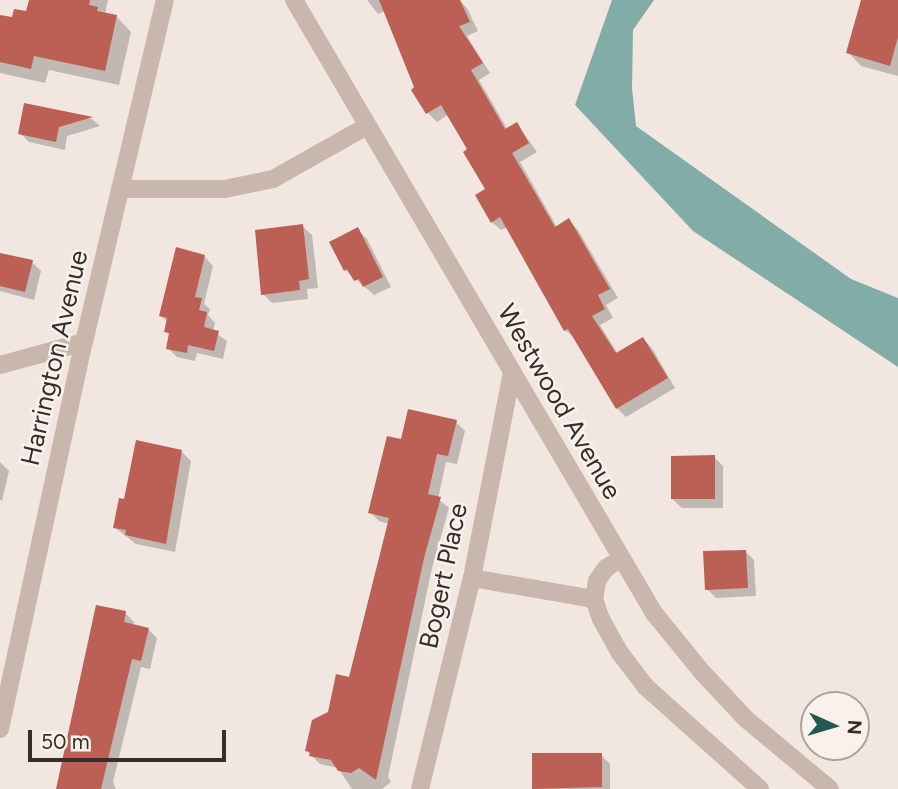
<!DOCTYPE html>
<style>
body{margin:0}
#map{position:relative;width:898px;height:789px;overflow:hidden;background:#f1e7e0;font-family:Figtree,sans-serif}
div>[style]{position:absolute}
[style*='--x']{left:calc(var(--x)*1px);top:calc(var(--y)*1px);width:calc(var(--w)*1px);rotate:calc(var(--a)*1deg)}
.water>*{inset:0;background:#82aca8}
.shadow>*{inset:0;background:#0003}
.building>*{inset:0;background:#bc5f54}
.minor>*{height:18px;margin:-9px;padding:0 9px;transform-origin:9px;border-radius:9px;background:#c9b6ad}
.tertiary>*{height:18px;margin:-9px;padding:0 9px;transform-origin:9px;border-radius:9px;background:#c9b6ad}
span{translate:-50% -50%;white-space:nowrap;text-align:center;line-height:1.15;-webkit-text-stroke:5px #f9f1ec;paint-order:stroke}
.street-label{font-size:26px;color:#382d2b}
.north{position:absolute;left:800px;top:691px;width:70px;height:70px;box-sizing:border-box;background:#f9f1ec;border:2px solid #aca39f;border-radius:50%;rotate:94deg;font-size:19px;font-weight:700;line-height:28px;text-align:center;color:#382d2b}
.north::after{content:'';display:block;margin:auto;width:24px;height:32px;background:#245652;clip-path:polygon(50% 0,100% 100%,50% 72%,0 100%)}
.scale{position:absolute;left:28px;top:730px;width:198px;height:32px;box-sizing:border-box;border:4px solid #382d2b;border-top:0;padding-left:9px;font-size:21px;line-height:24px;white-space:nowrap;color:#382d2b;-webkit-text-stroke:5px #f9f1ec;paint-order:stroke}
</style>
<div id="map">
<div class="water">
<div style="clip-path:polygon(612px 0,654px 0,633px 30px,632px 88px,636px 126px,851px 279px,898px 298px,898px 367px,693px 231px,575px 105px)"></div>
</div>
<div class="shadow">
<div style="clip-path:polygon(30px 0,108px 0,105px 14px,116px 16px,131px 32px,119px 85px,49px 70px,45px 83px,0 73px,0 16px,13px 19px,28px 13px)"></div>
<div style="clip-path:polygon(367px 0,459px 0,467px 8px,478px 31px,467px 36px,490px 73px,479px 80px,508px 130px,517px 124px,537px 152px,520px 162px,557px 227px,569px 221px,578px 230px,618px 298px,606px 305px,613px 318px,600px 325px,618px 354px,643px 339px,652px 348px,675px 388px,626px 417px,617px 408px,575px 338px,565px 330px,508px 227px,501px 230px,492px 222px,487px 190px,449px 114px,437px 122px,428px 113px,385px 11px,378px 14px)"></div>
<div style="clip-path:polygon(866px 0,898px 0,898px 76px,861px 66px,848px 52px)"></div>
<div style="clip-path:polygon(26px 105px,92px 119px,100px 126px,67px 136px,65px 150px,29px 142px,20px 133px)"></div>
<div style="clip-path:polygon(302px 226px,312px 235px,318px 288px,307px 289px,308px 299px,272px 303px,263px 294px)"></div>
<div style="clip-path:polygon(358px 230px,367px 239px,391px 287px,374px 295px,345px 270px)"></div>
<div style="clip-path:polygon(0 255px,32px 262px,41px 271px,34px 300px,0 291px)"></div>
<div style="clip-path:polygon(204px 256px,213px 266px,204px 304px,210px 309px,208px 315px,215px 323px,213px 331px,227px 341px,223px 359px,197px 353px,195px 361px,177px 357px,168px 348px,171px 336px,166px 331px,168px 322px,161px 316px)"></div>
<div style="clip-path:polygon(456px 422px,465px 431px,457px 464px,446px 462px,438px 499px,449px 508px,432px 568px,388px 777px,391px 782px,382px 789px,352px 789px,338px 768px,320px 764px,307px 751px,351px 679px,389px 524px,379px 521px,370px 512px,402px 441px)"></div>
<div style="clip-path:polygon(182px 452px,191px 461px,175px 552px,136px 544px,114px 527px,125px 501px)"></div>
<div style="clip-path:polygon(714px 457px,723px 466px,723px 508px,682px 508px,672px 499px)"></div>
<div style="clip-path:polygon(0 462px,9px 471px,2px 501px,0 500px)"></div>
<div style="clip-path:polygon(745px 551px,754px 560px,756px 596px,716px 598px,707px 589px)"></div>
<div style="clip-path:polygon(125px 613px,134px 622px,133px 626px,148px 629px,157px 638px,150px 669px,141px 667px,113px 782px,116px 789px,58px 789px)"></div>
<div style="clip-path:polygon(534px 755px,601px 755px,610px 764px,610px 789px,534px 789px)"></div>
</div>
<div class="building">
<div style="clip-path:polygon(29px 0,90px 0,89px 5px,98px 7px,97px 11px,117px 15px,105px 71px,34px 56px,31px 69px,0 62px,0 15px,12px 17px,14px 9px,26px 11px)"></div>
<div style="clip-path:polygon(379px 0,460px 0,470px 22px,459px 26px,483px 63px,471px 70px,505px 129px,517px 122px,529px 143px,512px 153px,555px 227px,569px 218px,610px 289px,598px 295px,605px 309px,592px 316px,616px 353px,643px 337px,668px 378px,616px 409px,568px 329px,564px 331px,500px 217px,491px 223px,475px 195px,485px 189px,463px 152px,467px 149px,441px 105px,426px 114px,411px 90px,414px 87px)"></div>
<div style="clip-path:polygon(861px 0,898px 0,898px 37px,890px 66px,846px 53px)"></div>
<div style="clip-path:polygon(24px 103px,93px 117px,59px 127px,56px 142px,18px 134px)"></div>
<div style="clip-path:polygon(303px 224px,309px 279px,299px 281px,300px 290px,261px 295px,255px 230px)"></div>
<div style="clip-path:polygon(358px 227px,383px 277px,363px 287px,359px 279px,354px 281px,347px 269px,344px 271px,329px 242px)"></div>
<div style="clip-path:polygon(176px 247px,205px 255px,195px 297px,202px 298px,199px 310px,207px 312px,204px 327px,219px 331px,214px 351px,188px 345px,187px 353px,166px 349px,169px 333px,164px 332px,167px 318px,159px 316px)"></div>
<div style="clip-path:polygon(0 253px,33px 260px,25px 292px,0 286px)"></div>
<div style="clip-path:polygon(408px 409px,457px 420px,448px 456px,437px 454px,428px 494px,441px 497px,424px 558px,376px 780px,359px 768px,351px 773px,338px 771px,331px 760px,309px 756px,310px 752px,305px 751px,312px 720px,328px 712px,336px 674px,349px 677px,389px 518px,368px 513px,387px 436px,401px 439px)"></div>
<div style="clip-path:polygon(136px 440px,182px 450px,166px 544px,125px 535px,126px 530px,113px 528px,119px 498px,124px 499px)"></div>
<div style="clip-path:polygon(715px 455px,715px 499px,671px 499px,671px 456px)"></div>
<div style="clip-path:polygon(746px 550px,748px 588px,705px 590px,703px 551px)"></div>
<div style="clip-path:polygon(96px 605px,126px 611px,124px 622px,149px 628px,141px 661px,132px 659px,101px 789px,56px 789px)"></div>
<div style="clip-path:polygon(532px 753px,602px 753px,602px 787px,532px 789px)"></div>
</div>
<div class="minor">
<div style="--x:0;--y:365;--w:87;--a:-15.3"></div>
<div style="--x:620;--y:559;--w:17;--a:147"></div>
<div style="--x:606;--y:568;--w:16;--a:125"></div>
<div style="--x:597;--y:581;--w:18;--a:99"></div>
<div style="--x:594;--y:599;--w:21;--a:71"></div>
<div style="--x:601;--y:619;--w:39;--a:61"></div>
<div style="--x:620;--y:653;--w:43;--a:52.6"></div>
<div style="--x:646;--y:687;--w:153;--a:41.8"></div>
<div style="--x:472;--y:578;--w:124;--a:9.8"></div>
<div style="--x:420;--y:789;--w:217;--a:-76.2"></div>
<div style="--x:472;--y:578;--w:209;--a:-79"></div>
</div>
<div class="tertiary">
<div style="--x:294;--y:0;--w:711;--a:59.58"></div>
<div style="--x:654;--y:613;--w:76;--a:50.9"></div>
<div style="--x:702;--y:672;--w:64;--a:46.9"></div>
<div style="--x:746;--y:719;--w:109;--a:39.8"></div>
<div style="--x:120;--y:189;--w:105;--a:0"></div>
<div style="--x:225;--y:189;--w:49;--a:-11.8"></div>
<div style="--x:273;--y:179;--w:108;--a:-29.4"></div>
<div style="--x:0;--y:729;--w:396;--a:-77.8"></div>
<div style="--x:84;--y:342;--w:351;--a:-76.7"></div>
</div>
<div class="street-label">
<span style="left:55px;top:358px;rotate:-77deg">Harrington Avenue</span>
<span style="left:559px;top:402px;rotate:60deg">Westwood Avenue</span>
<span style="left:444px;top:576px;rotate:-78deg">Bogert Place</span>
</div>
<div class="north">N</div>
<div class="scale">50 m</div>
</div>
